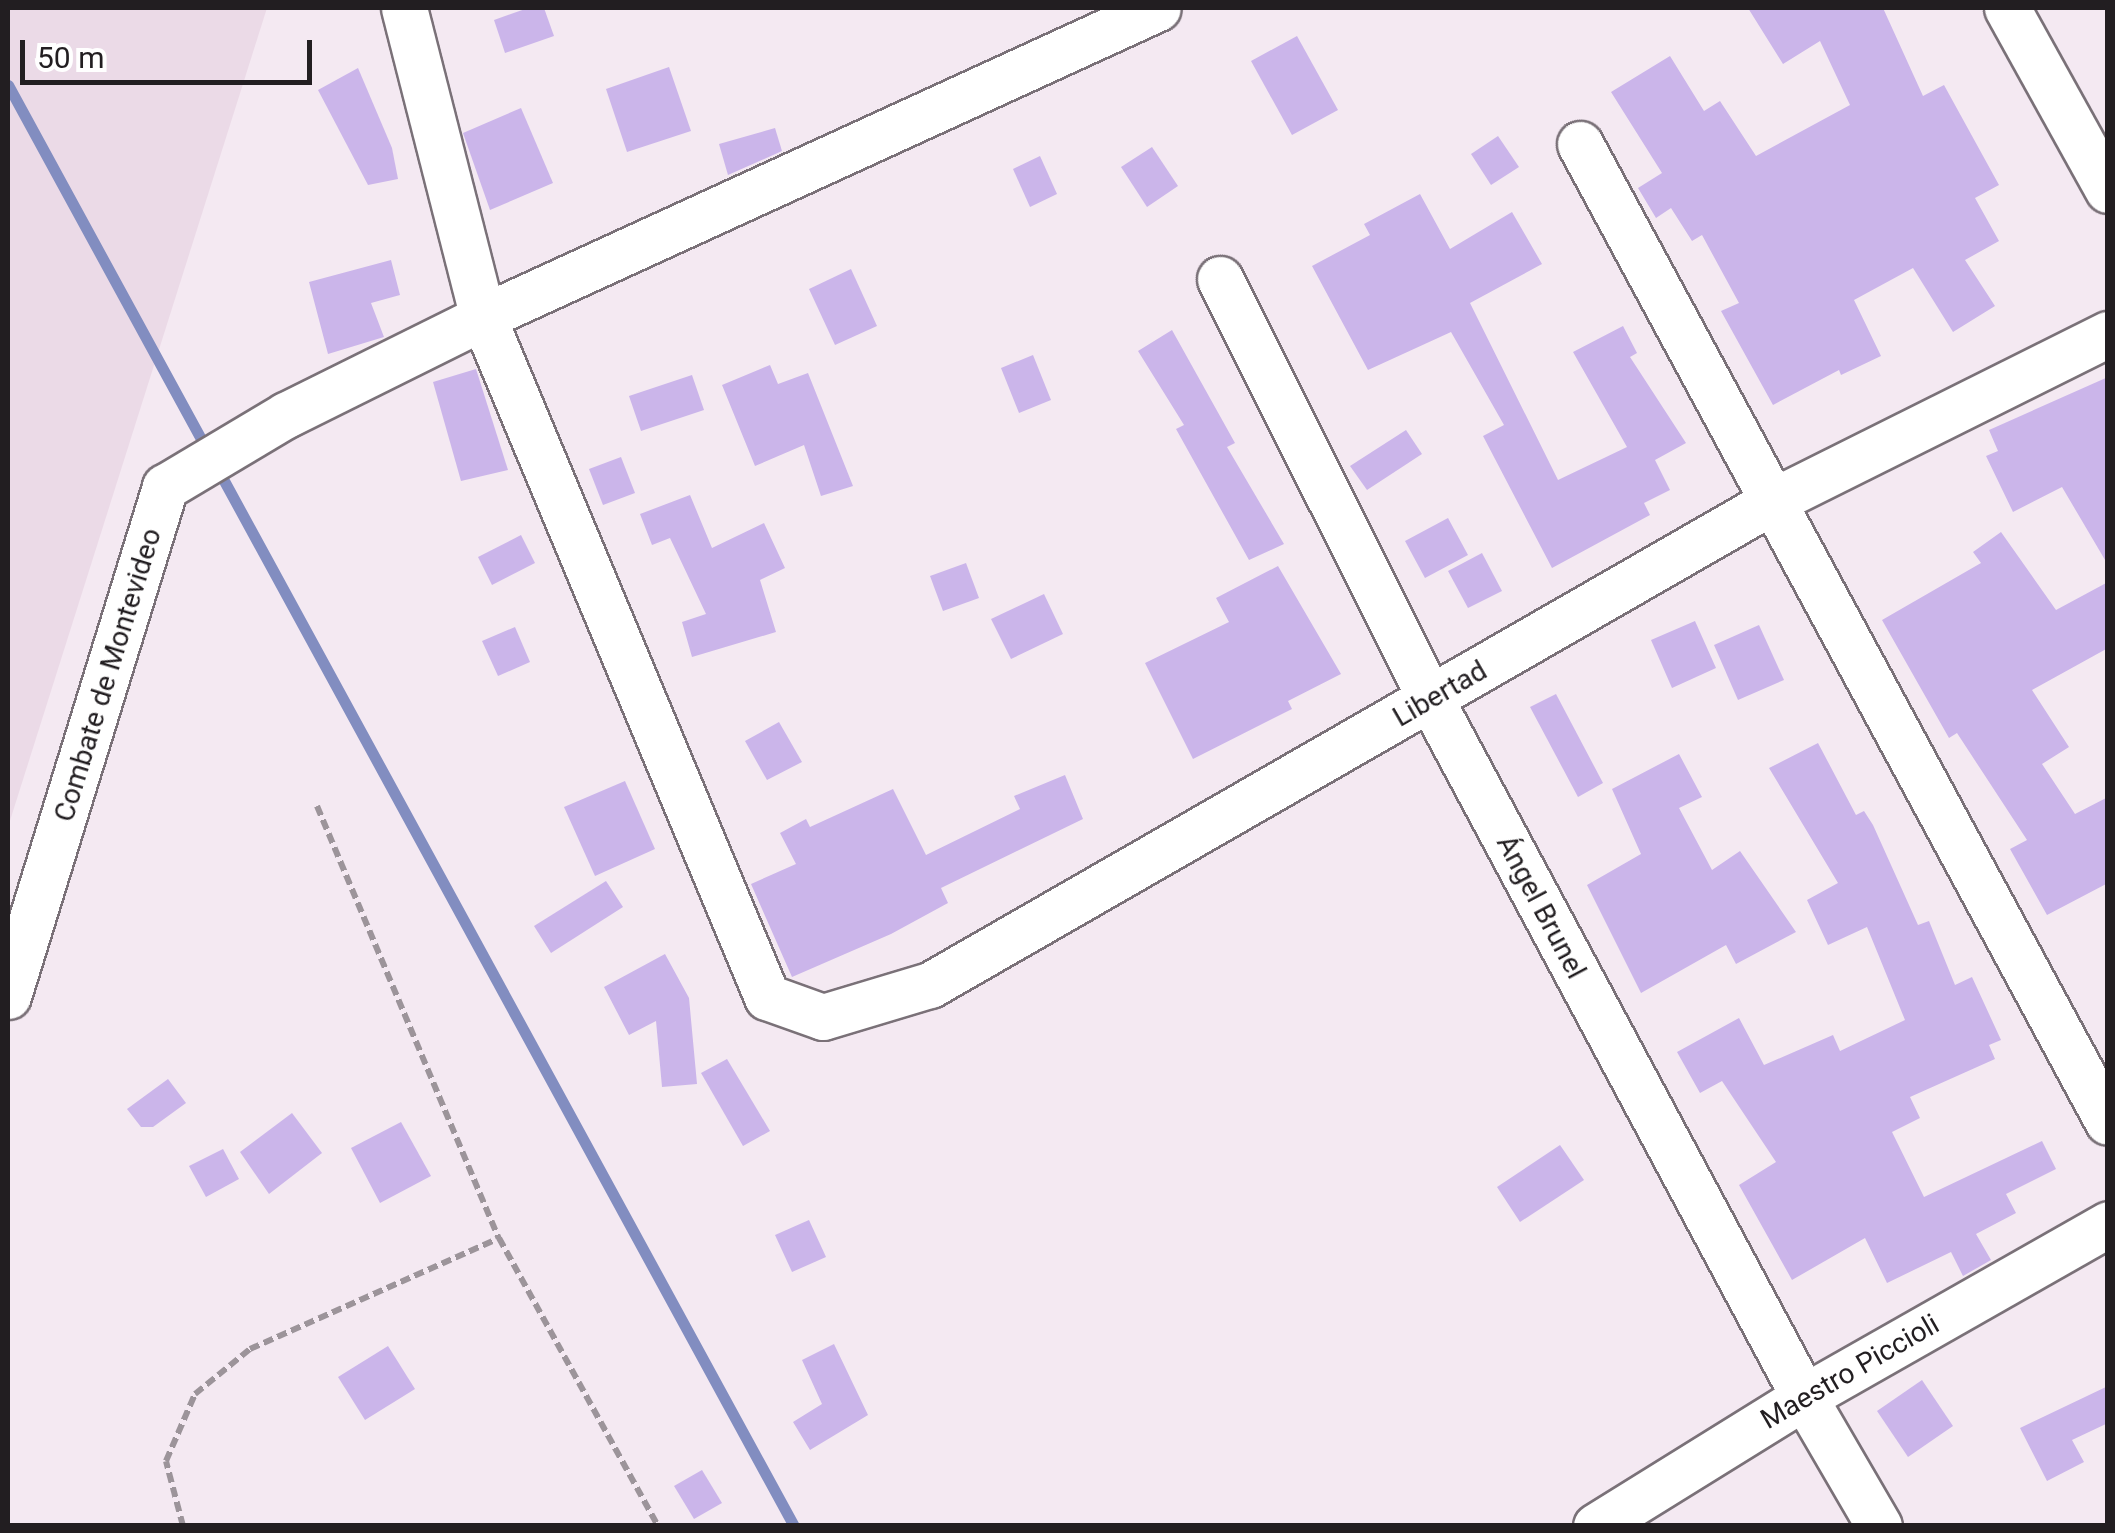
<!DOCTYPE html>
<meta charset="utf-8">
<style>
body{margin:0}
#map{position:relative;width:2115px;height:1533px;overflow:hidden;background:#f4e9f2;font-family:Roboto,sans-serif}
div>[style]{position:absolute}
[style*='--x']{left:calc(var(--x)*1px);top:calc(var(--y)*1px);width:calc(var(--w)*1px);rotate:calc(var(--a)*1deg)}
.built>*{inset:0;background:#ebdae7}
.stream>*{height:11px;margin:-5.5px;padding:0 5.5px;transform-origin:5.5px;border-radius:5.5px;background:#828dc0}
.building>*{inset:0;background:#cbb5ea}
.path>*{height:6px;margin-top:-3px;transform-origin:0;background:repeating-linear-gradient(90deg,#9c949a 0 10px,transparent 0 15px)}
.roads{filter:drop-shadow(2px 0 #7a7178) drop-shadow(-2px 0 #7a7178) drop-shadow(0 2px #7a7178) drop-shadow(0 -2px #7a7178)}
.minor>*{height:45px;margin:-22.5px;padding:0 22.5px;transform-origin:22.5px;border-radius:22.5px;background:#fff}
span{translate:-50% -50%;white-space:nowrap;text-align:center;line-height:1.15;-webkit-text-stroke:8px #fff;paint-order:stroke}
.street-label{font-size:28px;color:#221e21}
.frame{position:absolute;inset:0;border:10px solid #221e21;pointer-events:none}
.scale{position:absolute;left:20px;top:40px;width:292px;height:45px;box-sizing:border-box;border:5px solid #221e21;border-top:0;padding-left:12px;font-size:30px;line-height:35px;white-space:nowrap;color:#221e21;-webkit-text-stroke:8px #fff;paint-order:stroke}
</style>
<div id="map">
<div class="built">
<div style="clip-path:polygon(8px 8px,267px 8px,8px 827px)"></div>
</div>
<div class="stream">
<div style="--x:8;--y:85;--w:416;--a:61.4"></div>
<div style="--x:216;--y:466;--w:1207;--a:61.4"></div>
</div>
<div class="building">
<div style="clip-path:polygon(528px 8px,544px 8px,554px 36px,505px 53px,494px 20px)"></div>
<div style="clip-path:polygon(1748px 8px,1883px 8px,1923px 96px,1944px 85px,1999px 185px,1975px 198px,1999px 241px,1965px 260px,1995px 306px,1953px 332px,1913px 268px,1854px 300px,1881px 356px,1841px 375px,1839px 370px,1773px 405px,1721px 311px,1739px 303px,1702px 235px,1692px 241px,1671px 208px,1656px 218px,1638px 188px,1662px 173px,1611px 92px,1670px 56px,1704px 111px,1720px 101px,1756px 156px,1850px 105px,1820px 41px,1783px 64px)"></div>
<div style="clip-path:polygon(1297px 36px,1338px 110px,1292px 135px,1251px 61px)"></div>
<div style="clip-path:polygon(669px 67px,691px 131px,627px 152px,606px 89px)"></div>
<div style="clip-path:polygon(358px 68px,392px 148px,398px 179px,368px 185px,318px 90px)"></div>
<div style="clip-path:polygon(521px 108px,553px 183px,490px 210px,463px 133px)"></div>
<div style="clip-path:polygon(775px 128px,782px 151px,728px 175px,719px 144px)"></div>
<div style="clip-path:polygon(1498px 136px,1519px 167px,1491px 185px,1471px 154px)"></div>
<div style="clip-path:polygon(1152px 147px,1178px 186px,1147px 207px,1121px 167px)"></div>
<div style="clip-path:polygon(1040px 156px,1057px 194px,1030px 207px,1013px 169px)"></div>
<div style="clip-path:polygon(1420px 194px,1450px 249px,1512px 212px,1542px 264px,1470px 303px,1558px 480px,1627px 447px,1573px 352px,1623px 326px,1637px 353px,1630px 357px,1686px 443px,1655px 460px,1670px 490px,1644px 503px,1650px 515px,1552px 568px,1483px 436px,1504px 425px,1451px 332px,1368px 370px,1312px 266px,1370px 235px,1364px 224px)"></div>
<div style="clip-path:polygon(391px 260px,400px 295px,371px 303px,384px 337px,328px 354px,309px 282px)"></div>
<div style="clip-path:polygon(851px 269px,877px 326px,835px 345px,809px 289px)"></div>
<div style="clip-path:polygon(1172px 330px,1235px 443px,1227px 447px,1284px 544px,1249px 560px,1176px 429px,1184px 425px,1138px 351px)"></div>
<div style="clip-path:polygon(1033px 355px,1051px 400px,1019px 413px,1001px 368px)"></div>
<div style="clip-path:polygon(770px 365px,778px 384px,808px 373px,853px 486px,821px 496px,804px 445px,755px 466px,722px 385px)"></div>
<div style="clip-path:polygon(476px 369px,508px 470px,461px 481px,433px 382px)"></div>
<div style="clip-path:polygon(692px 375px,704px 410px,641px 431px,629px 396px)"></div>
<div style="clip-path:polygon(2108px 377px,2108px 565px,2062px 487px,2013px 512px,1986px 456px,1998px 451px,1989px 430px)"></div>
<div style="clip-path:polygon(1406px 430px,1422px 454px,1367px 490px,1350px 466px)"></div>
<div style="clip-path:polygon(621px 457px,635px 493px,603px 505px,589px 469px)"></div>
<div style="clip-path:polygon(690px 495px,712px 548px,764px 523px,785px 568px,760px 580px,776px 632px,692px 657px,682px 622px,706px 614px,670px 538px,652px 545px,640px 514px)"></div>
<div style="clip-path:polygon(1448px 518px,1468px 555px,1425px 578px,1405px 541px)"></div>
<div style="clip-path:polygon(2001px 532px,2056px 610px,2108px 582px,2108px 648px,2032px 690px,2069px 747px,2042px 764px,2075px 814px,2108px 797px,2108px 883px,2047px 915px,2010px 849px,2027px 840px,1957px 733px,1949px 738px,1882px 620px,1981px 563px,1973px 552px)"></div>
<div style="clip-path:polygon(521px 535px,535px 563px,492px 585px,478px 557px)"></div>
<div style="clip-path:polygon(1482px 553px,1502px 591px,1468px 608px,1448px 571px)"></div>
<div style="clip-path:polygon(966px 563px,979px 598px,943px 611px,930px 576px)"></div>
<div style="clip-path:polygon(1278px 566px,1341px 674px,1288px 701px,1292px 709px,1193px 759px,1145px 663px,1229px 622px,1216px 598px)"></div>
<div style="clip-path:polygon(1044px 594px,1063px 634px,1011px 659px,991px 619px)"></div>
<div style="clip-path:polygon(1695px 621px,1716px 668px,1672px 688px,1651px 640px)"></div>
<div style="clip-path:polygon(1759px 625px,1784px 680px,1738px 700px,1714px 645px)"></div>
<div style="clip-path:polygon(515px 627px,530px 662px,498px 676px,482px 641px)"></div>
<div style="clip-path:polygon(1556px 694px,1603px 783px,1578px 797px,1530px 707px)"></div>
<div style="clip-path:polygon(779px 722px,802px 762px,767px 780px,745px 741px)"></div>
<div style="clip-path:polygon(1818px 743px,1856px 815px,1864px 811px,1873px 825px,1918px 925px,1929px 921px,1955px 985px,1972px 977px,2001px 1040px,1989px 1045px,1995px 1059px,1910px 1097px,1920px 1118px,1892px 1132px,1924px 1197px,2042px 1141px,2056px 1169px,2006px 1194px,2016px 1213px,1976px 1234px,1991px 1260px,1963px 1276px,1951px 1252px,1887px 1283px,1865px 1238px,1792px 1280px,1739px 1185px,1776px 1162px,1722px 1081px,1700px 1093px,1677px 1052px,1739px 1018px,1764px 1065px,1833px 1035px,1840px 1051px,1905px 1020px,1867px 927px,1828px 945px,1807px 900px,1838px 883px,1769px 768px)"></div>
<div style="clip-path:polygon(1679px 754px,1702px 797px,1679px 808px,1712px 870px,1740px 851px,1796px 932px,1736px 964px,1726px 945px,1641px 993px,1587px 885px,1641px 854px,1612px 789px)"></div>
<div style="clip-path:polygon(1065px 775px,1083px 819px,941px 888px,948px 903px,891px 934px,792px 977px,751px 884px,796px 864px,780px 833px,806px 819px,810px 827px,893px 789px,926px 855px,1020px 809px,1014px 796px)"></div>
<div style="clip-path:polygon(625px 781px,655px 849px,595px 876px,564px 807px)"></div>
<div style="clip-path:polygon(606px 881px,623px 907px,551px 953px,534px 926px)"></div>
<div style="clip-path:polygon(665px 954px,689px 998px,697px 1084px,662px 1087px,656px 1021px,629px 1035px,604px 987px)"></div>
<div style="clip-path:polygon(727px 1059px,770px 1131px,743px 1146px,701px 1073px)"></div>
<div style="clip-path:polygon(168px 1079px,186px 1103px,153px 1127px,141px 1127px,127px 1109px)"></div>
<div style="clip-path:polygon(292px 1113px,322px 1153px,269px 1194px,240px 1152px)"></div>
<div style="clip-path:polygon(401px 1122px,431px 1176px,380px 1203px,351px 1148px)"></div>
<div style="clip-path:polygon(1560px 1145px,1584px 1180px,1520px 1222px,1497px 1187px)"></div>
<div style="clip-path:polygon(223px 1149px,239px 1179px,206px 1197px,189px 1166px)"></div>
<div style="clip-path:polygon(809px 1220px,826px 1257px,792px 1272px,775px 1235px)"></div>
<div style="clip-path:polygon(834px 1344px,868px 1415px,810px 1450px,793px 1422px,822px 1404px,802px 1360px)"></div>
<div style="clip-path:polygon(388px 1346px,415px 1389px,365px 1420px,338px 1377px)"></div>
<div style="clip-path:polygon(1922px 1380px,1953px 1426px,1908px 1457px,1877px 1411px)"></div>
<div style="clip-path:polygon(2108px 1386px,2108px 1423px,2072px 1440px,2084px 1462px,2047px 1481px,2020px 1428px)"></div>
<div style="clip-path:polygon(702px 1470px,722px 1503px,694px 1519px,674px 1486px)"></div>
</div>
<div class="path">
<div style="--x:317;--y:806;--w:469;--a:67.2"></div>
<div style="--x:499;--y:1238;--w:329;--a:61.1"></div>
<div style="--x:183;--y:1526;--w:67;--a:-104.7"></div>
<div style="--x:166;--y:1461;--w:73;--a:-66.6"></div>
<div style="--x:195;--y:1394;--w:71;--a:-39.3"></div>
<div style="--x:250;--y:1349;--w:273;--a:-24"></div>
</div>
<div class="roads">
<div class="minor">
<div style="--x:404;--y:8;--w:319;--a:75.7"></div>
<div style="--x:483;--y:317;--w:737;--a:67.33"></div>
<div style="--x:767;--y:997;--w:59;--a:19.7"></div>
<div style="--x:823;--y:1017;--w:112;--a:-16.7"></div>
<div style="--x:930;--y:985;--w:970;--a:-29.87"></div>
<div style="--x:1771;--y:502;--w:377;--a:-26.5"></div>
<div style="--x:2007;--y:8;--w:208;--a:61"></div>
<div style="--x:1580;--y:144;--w:1111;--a:61.64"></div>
<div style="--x:1220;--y:279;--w:471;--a:63.4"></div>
<div style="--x:1431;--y:700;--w:791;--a:61.85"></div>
<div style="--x:1804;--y:1397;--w:149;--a:59.8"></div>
<div style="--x:8;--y:996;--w:533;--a:-72.86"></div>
<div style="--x:165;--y:487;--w:141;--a:-30.8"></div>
<div style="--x:286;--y:415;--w:220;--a:-26.4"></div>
<div style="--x:483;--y:317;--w:742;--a:-24.6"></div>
<div style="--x:1596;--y:1526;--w:245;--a:-31.8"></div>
<div style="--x:1804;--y:1397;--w:350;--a:-29.6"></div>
</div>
</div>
<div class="street-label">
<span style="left:108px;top:675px;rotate:-73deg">Combate de Montevideo</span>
<span style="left:1440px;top:694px;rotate:-30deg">Libertad</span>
<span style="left:1541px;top:907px;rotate:62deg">Ángel Brunel</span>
<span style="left:1850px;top:1372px;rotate:-30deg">Maestro Piccioli</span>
</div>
<div class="frame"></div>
<div class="scale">50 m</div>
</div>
